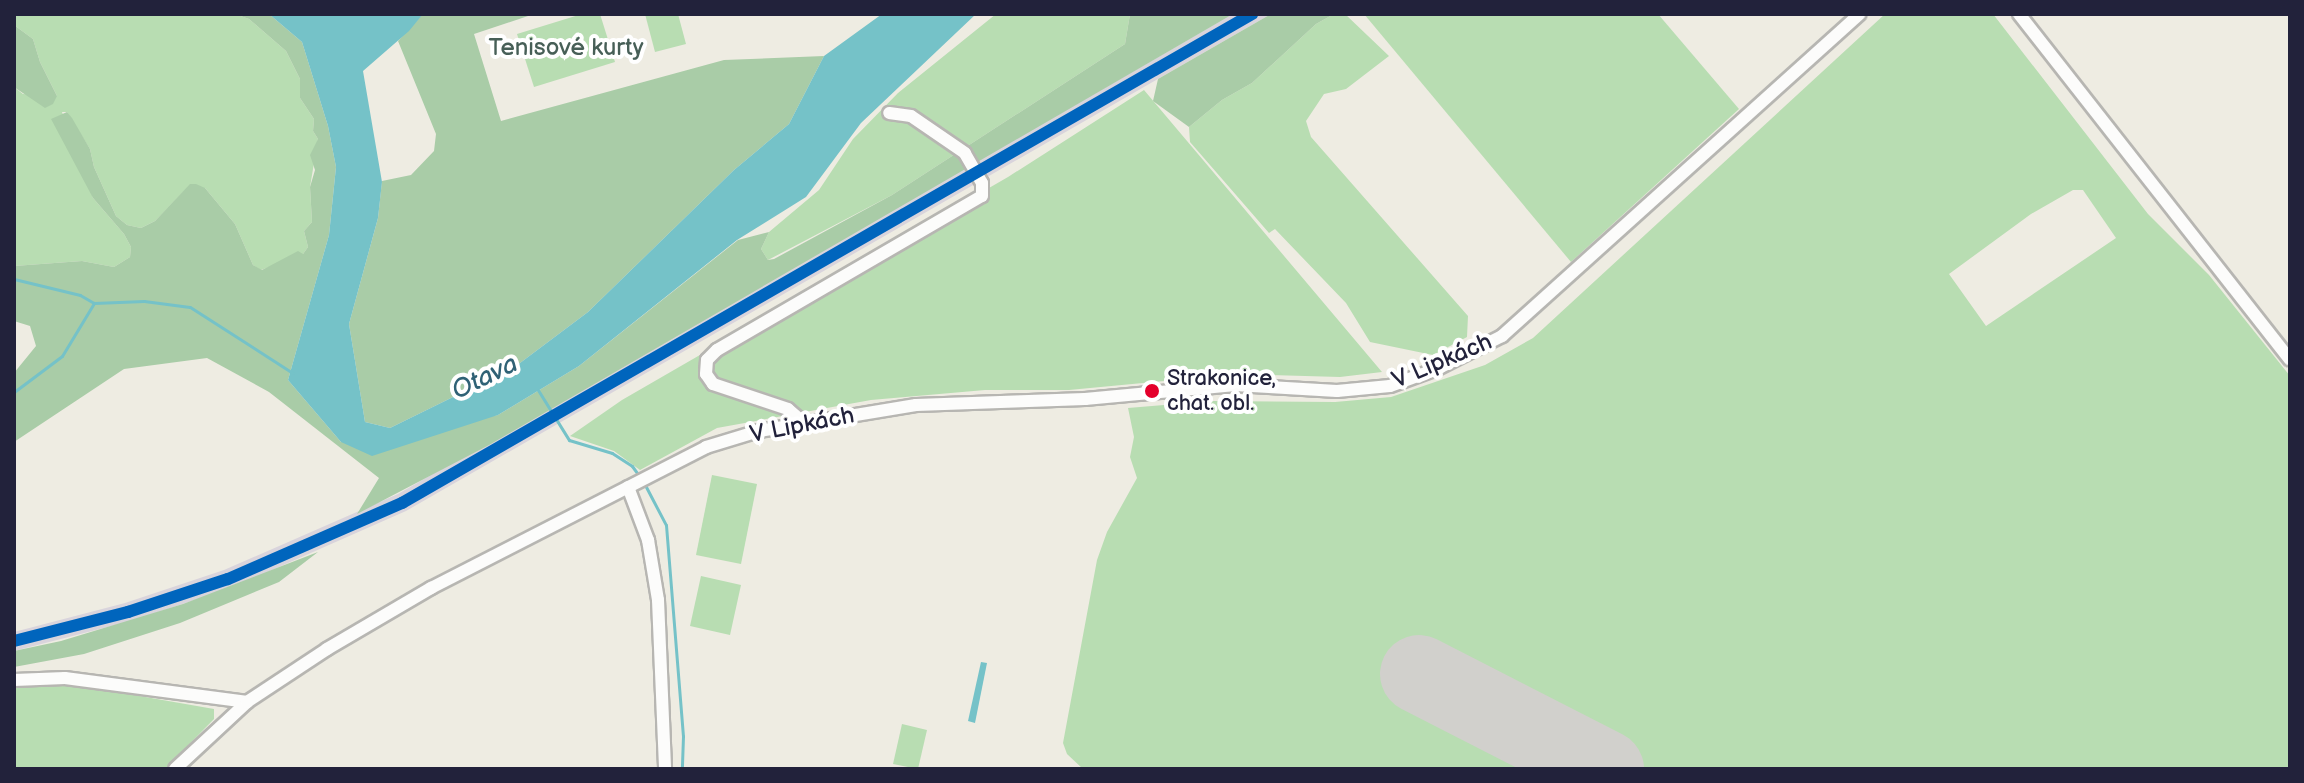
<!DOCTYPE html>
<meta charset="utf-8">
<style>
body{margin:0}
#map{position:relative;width:2304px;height:783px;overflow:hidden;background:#eeece2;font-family:"Balsamiq Sans",sans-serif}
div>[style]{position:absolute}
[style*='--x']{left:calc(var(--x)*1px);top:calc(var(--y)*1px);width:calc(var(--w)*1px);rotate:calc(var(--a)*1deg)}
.industrial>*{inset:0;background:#d9d4dc}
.green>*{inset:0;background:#b8ddb2}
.forest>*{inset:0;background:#a9cca7}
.water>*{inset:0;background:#75c2c8}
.stream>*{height:3px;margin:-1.5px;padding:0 1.5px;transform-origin:1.5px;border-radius:1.5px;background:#75c2c8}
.runway>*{height:78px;margin:-39px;padding:0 39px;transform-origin:39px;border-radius:39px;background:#d1d0cc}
.roads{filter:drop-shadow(2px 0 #b7b6b2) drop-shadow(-2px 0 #b7b6b2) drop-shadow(0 2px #b7b6b2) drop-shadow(0 -2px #b7b6b2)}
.minor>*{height:12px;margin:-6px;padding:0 6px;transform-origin:6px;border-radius:6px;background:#fcfcfb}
.rail-1>*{height:12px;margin:-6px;padding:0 6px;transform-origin:6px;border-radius:6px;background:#0065bd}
.dots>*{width:22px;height:22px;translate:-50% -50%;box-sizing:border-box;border:4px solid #fff;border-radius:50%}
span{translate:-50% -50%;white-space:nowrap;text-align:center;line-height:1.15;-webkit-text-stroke:8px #fff;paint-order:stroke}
.bus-label{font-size:22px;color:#22223b}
.left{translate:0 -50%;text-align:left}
.park-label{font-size:24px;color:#475f57}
.street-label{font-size:24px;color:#22223b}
.water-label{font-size:26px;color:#306276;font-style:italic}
.frame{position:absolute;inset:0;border:16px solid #22223b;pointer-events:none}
</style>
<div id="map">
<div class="industrial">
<div style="clip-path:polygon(1233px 14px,1271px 14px,406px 511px,231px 588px,131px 621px,14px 651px,14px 632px,125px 603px,224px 570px,398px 494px)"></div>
</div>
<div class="green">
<div style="clip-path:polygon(14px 14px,235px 14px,249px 19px,286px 51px,300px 79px,300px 98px,314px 119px,313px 131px,318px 139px,310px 187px,312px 222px,304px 231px,308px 247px,303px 254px,261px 270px,253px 265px,235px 224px,205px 188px,183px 192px,155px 221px,141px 228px,127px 225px,116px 216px,94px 167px,90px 149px,67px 112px,62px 112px,93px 198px,124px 234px,131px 247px,130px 257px,114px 267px,82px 261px,14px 266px,14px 87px,23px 94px,57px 96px,40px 62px,33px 39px,14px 25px)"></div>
<div style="clip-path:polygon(582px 14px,600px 14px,615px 62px,534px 87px,517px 34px)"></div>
<div style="clip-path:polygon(645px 14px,678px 14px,686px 44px,655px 52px)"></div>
<div style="clip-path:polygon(996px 14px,1130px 14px,1125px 44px,892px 195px,768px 260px,761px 249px,769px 232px,819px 190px,853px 139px,898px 93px)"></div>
<div style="clip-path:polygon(1334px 14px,1345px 14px,1389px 56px,1346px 89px,1324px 94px,1306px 121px,1311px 137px,1468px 316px,1467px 337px,1433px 355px,1370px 342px,1346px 303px,1275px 229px,1269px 233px,1190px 142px,1189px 127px,1222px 100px,1252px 83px,1316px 24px)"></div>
<div style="clip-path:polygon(1364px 14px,1658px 14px,1739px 109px,1571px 262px)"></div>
<div style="clip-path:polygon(evenodd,1885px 14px,1993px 14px,2148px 214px,2209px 275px,2290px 376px,2290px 769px,1083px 769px,1067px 754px,1063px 743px,1097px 560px,1107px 532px,1137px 478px,1130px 457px,1134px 437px,1128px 408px,1212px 401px,1335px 402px,1391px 397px,1485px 365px,1533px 338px,1885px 14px,2073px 190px,2083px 190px,2116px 238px,1986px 326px,1949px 274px,2031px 214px,2073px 190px)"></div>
<div style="clip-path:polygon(1144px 90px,1382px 372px,1340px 377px,1238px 374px,1069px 390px,985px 390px,871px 400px,717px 428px,640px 470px,614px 451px,570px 436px,622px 400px,1008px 177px)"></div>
<div style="clip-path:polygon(712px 475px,757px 484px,741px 564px,696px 555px)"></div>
<div style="clip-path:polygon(701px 576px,741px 585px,730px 635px,690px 626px)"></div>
<div style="clip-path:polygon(54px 681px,214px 709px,214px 719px,165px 769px,14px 769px,14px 685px)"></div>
<div style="clip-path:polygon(902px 724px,927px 730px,918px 769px,893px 764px)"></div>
</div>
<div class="forest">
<div style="clip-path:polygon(235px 14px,269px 14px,302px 42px,328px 126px,336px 167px,329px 235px,288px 380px,341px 442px,498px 415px,579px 366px,738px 240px,769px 232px,761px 249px,768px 260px,774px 259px,892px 195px,1125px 44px,1130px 14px,1233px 14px,489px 445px,357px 514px,379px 478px,269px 392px,207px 358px,124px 369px,14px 442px,14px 373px,36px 346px,30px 326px,14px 321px,14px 266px,82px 261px,114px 267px,130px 257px,131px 247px,124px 234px,93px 198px,51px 119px,67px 112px,72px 118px,90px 149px,94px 167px,116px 216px,127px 225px,141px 228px,155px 221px,190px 184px,196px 184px,205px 188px,235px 224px,253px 265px,262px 270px,298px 251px,303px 254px,308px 247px,304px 231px,312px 222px,310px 187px,315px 170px,310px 155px,318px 139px,313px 131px,314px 119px,300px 98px,300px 79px,286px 51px,249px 19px)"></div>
<div style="clip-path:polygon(423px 14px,534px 14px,474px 34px,501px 121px,724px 60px,824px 56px,789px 124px,734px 170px,588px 312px,516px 366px,390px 428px,365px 422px,349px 324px,378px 218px,382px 181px,411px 175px,434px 151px,436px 134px,398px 41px)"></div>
<div style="clip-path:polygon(1271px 14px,1334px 14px,1316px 24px,1252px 83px,1222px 100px,1189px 127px,1153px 101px,1158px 79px)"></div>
<div style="clip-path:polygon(14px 25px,33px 39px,40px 62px,57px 96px,53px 104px,45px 108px,14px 87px)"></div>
<div style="clip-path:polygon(318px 552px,279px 582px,180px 623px,84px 654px,14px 667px,14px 651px,61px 641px,183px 604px)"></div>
</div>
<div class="water">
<div style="clip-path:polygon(269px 14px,423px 14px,409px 31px,363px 71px,382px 182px,378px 218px,349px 324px,365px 422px,390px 428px,516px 366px,588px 312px,734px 170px,789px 124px,824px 56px,882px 14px,976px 14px,861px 123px,806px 197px,737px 240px,579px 366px,498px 415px,372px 456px,341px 442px,288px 380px,329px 235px,336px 167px,328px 126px,302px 42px)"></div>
<div style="clip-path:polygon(981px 662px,987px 663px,975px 723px,968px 721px)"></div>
</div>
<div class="stream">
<div style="--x:14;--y:279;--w:68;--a:13.6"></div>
<div style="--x:80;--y:295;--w:16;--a:30"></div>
<div style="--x:538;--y:390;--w:59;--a:58.2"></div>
<div style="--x:569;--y:440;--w:45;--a:16.8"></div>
<div style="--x:612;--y:453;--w:24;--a:33"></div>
<div style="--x:632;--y:466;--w:14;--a:54"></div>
<div style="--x:14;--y:392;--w:60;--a:-36.9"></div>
<div style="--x:62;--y:356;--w:62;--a:-58.9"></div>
<div style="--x:94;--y:303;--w:50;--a:-2.3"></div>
<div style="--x:144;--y:301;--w:46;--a:7.4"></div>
<div style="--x:190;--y:307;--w:122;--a:32.7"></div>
<div style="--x:644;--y:483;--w:47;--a:62.4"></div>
<div style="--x:666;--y:525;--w:212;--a:85.4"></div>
<div style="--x:683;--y:736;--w:33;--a:92"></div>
</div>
<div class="runway">
<div style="--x:1419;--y:674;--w:209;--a:27.1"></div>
</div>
<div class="roads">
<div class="minor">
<div style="--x:2019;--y:14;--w:439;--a:51.9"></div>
<div style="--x:804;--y:423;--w:21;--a:-139"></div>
<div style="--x:788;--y:409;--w:79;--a:-161.6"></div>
<div style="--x:713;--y:384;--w:12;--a:-125"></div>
<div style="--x:706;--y:374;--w:14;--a:-86"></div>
<div style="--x:707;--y:360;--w:14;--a:-45"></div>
<div style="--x:717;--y:350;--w:306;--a:-30.2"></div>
<div style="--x:982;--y:196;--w:13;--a:-90"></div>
<div style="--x:982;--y:183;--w:34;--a:-120"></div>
<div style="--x:965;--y:153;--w:65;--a:-145.6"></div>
<div style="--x:911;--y:116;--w:22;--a:-172"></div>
<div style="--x:628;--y:487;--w:57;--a:69.3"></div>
<div style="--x:648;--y:540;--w:61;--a:80.5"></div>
<div style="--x:658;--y:600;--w:169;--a:87.6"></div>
<div style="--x:14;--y:680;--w:51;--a:-2.2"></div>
<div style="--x:65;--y:678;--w:184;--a:7.5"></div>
<div style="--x:175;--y:769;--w:98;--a:-42.9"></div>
<div style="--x:247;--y:702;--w:96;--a:-33.5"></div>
<div style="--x:327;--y:649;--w:121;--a:-30.4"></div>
<div style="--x:431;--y:588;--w:309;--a:-27.1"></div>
<div style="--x:706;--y:447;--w:55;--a:-16.8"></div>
<div style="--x:759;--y:431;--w:159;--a:-9.4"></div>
<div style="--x:916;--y:405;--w:169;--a:-2"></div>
<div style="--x:1085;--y:399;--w:151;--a:-5.3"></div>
<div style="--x:1235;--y:385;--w:102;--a:3.4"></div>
<div style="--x:1337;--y:391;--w:53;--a:-5.4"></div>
<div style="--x:1390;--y:386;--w:50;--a:-19.9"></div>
<div style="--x:1437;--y:369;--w:73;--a:-26.9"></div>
<div style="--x:1502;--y:336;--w:481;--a:-42"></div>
</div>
</div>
<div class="rail-1">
<div style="--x:14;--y:641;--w:118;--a:-14.3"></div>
<div style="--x:128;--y:612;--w:105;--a:-18.3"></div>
<div style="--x:228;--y:579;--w:190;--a:-23.6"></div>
<div style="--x:402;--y:503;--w:981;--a:-29.91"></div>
</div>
<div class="dots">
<div style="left:1152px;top:391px;background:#e4002b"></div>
</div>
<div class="bus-label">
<span class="left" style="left:1167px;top:391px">Strakonice,<br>chat. obl.</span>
</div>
<div class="park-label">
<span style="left:566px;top:48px">Tenisové kurty</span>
</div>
<div class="street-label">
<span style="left:1442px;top:361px;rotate:-23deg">V Lipkách</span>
<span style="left:802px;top:425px;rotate:-11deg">V Lipkách</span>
</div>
<div class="water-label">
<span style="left:485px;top:378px;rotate:-26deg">Otava</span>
</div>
<div class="frame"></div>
</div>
